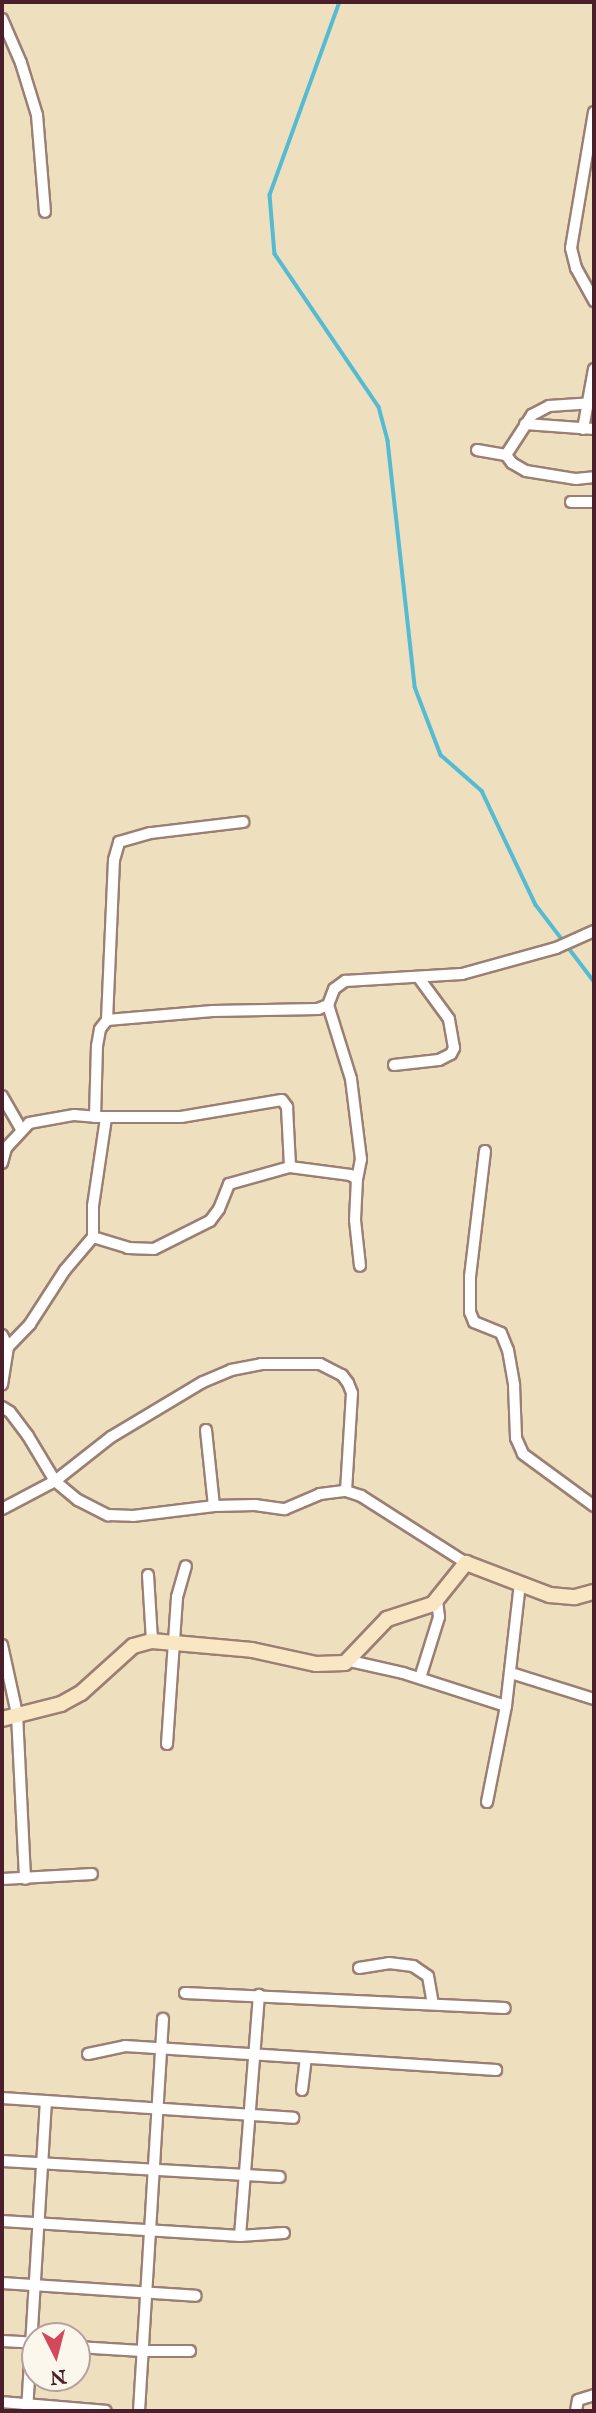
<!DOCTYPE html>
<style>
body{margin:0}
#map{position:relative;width:596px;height:2413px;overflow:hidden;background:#eedfbe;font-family:"IM FELL English",serif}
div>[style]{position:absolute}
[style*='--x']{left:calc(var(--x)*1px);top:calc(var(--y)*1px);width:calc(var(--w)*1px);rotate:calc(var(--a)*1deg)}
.stream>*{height:3.5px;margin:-1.75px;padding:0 1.75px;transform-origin:1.75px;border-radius:1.75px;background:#55bbd3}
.roads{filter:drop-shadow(2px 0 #9c7f74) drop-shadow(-2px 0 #9c7f74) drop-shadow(0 2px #9c7f74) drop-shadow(0 -2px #9c7f74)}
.street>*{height:10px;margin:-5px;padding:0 5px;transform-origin:5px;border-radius:5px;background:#fff}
.secondary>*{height:14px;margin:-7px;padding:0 7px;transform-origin:7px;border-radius:7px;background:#f9e7c3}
span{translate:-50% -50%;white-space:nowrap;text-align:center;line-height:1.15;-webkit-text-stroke:7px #fbf7ec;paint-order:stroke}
.frame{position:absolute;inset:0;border:4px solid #4a1f2b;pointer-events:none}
.north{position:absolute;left:21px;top:2322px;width:70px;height:70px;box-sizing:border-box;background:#fbf7ec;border:2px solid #b4a19f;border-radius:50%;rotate:174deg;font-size:19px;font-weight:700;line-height:28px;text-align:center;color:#4a1f2b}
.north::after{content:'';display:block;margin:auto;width:24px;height:32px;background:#d1495b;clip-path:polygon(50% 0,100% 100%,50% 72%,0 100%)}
</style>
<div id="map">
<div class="stream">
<div style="--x:340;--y:2;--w:205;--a:109.9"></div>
<div style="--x:270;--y:195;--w:59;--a:85.2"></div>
<div style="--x:275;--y:254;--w:185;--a:55.8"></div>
<div style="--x:379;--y:407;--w:35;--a:75"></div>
<div style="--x:388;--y:441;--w:247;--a:83.7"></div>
<div style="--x:415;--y:687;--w:73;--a:69.1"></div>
<div style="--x:441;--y:755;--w:55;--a:41.3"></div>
<div style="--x:482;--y:791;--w:126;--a:64.7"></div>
<div style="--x:536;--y:905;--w:96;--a:52.7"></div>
</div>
<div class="roads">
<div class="street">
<div style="--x:2;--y:19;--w:48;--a:66.6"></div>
<div style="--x:21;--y:63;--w:54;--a:72.9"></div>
<div style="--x:37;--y:115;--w:97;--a:85.3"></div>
<div style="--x:594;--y:112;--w:138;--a:99.6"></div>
<div style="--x:571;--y:248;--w:21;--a:76"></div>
<div style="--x:576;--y:268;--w:38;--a:61"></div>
<div style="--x:525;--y:424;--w:69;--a:4.1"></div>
<div style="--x:583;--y:429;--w:61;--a:-79.6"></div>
<div style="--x:477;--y:450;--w:29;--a:10"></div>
<div style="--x:506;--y:455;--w:48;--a:-57"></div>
<div style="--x:532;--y:415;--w:19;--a:-28"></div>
<div style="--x:549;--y:406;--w:45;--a:-3.8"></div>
<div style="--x:506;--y:455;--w:10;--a:53"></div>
<div style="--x:512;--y:463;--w:16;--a:30"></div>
<div style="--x:526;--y:471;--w:51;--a:9.1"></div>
<div style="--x:576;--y:479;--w:18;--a:-6"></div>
<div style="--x:571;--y:502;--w:23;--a:0"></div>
<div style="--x:328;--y:1005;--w:77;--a:72.7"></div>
<div style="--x:351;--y:1079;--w:81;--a:82.9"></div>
<div style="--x:361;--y:1159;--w:20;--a:101"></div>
<div style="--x:107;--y:1020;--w:160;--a:-87.5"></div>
<div style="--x:114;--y:860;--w:19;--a:-74"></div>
<div style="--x:119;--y:842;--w:33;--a:-16"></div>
<div style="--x:151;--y:833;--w:93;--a:-6.8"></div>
<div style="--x:394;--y:1065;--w:45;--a:-6.3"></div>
<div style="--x:439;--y:1060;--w:13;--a:-27"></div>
<div style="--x:451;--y:1054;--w:7;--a:-63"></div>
<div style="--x:454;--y:1048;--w:29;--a:-100"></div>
<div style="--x:449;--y:1019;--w:51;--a:-126.2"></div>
<div style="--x:2;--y:1096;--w:38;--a:60"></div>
<div style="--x:95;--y:1117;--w:86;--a:0"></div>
<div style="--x:181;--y:1117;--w:102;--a:-9.6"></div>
<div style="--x:282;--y:1100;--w:9;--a:54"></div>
<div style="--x:287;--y:1107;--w:60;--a:87.1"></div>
<div style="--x:290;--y:1167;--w:61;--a:7.6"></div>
<div style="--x:350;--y:1175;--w:8;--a:30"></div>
<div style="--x:357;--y:1179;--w:41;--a:92.8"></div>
<div style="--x:355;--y:1220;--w:46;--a:83.8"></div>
<div style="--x:106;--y:1118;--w:89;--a:98.4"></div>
<div style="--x:93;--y:1206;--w:31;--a:90"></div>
<div style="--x:93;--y:1237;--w:37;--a:17"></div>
<div style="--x:128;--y:1248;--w:26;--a:2"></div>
<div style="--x:154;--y:1249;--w:63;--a:-26.6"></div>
<div style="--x:210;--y:1221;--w:15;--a:-53"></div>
<div style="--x:219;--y:1209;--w:27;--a:-68"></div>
<div style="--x:229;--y:1184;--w:63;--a:-15.6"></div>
<div style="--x:485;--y:1151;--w:127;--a:96.8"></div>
<div style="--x:470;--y:1277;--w:35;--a:90"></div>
<div style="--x:470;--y:1312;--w:11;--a:68"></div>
<div style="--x:474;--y:1322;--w:29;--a:22"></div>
<div style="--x:501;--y:1333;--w:18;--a:68"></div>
<div style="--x:508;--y:1350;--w:36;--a:80"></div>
<div style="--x:514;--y:1385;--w:53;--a:87.8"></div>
<div style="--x:516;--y:1438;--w:17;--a:66"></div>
<div style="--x:523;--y:1454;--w:88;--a:36.2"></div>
<div style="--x:2;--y:1163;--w:16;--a:-75"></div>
<div style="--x:6;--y:1148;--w:34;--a:-47"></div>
<div style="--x:29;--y:1123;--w:46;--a:-10.1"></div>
<div style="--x:74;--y:1115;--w:21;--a:5"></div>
<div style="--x:95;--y:1117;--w:71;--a:-88.4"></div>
<div style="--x:97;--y:1046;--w:17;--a:-80"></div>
<div style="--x:100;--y:1029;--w:11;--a:-52"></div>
<div style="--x:107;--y:1020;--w:106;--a:-4.9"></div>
<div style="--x:213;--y:1011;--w:105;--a:-1.1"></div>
<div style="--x:318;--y:1009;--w:11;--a:-22"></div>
<div style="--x:328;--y:1005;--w:17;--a:-69"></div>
<div style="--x:334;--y:989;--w:14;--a:-36"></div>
<div style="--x:345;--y:981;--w:117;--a:-3.4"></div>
<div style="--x:462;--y:974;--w:98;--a:-15.5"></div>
<div style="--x:556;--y:948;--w:42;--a:-24.1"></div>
<div style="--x:2;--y:1335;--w:13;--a:63"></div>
<div style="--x:8;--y:1347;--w:38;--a:99"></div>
<div style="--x:8;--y:1347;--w:32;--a:-46"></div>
<div style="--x:30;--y:1324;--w:64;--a:-57.1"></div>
<div style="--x:65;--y:1270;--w:43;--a:-49.7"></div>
<div style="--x:2;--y:1407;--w:9;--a:32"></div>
<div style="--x:10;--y:1412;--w:30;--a:53"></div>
<div style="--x:28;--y:1436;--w:52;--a:59"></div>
<div style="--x:55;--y:1481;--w:30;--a:40"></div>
<div style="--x:78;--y:1500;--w:34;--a:27"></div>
<div style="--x:108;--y:1515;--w:25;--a:2"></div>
<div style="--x:133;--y:1516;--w:82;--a:-7"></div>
<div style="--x:214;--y:1506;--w:41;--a:-1.4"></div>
<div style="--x:255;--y:1505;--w:30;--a:8"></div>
<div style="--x:285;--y:1509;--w:38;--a:-23"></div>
<div style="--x:320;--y:1494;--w:26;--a:-7"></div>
<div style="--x:346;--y:1491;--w:16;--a:18"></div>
<div style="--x:361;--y:1496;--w:125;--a:32.5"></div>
<div style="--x:206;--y:1430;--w:76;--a:84"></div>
<div style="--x:2;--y:1509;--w:60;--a:-27.8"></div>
<div style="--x:55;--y:1481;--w:71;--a:-38.2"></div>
<div style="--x:111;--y:1437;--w:107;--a:-30.9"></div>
<div style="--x:203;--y:1382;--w:30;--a:-23"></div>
<div style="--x:231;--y:1370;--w:31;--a:-11"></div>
<div style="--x:261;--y:1364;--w:59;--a:0"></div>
<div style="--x:320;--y:1364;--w:25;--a:27"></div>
<div style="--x:342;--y:1375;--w:10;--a:53"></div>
<div style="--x:348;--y:1383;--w:11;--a:68"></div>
<div style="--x:352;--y:1393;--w:98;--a:93.5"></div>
<div style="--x:148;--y:1575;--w:66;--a:86.5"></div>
<div style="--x:2;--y:1645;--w:71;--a:77.7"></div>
<div style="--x:17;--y:1714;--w:165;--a:87.2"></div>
<div style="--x:350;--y:1661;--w:54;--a:12.8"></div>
<div style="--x:403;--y:1673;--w:108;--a:17.8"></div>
<div style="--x:511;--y:1673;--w:87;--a:17.4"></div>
<div style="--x:420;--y:1678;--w:64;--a:-72.7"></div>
<div style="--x:439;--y:1617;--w:17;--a:-97"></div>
<div style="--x:167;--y:1744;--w:147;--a:-86.1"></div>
<div style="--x:177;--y:1597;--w:32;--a:-74"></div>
<div style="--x:487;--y:1802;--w:98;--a:-78.8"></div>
<div style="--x:506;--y:1706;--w:124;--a:-83.5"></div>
<div style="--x:2;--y:1879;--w:90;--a:-3.2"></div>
<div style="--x:359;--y:1968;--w:30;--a:-9"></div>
<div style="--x:389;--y:1963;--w:24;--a:7"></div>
<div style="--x:413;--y:1966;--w:18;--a:34"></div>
<div style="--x:428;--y:1976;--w:27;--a:80"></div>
<div style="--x:185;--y:1993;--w:320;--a:2.7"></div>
<div style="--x:88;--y:2054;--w:38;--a:-12"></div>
<div style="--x:125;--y:2046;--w:372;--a:3.7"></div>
<div style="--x:302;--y:2090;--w:31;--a:-83"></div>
<div style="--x:2;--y:2098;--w:292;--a:3.9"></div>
<div style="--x:2;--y:2161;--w:278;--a:3.3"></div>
<div style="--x:2;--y:2221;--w:238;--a:3.6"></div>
<div style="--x:240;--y:2236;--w:242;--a:-85.5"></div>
<div style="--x:240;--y:2236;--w:44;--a:-3.9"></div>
<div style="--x:2;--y:2283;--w:194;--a:3.8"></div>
<div style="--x:2;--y:2341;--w:33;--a:3"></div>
<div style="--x:77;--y:2347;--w:65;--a:3.5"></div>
<div style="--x:142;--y:2351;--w:48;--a:0"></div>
<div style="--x:2;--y:2402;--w:104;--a:4.9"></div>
<div style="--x:27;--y:2411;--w:309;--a:-86.5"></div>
<div style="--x:139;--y:2411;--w:393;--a:-86.5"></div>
<div style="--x:576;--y:2411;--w:11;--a:-80"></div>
<div style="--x:578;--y:2400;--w:17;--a:-17"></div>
</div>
<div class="secondary">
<div style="--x:2;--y:1719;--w:61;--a:-14.3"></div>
<div style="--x:61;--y:1704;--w:23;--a:-29"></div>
<div style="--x:81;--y:1693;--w:70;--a:-42.1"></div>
<div style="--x:133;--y:1646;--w:20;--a:-15"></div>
<div style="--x:152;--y:1641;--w:100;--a:5.1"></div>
<div style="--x:252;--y:1650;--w:66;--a:12.3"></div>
<div style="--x:316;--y:1664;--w:29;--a:-2"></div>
<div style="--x:345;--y:1663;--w:61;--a:-46.3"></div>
<div style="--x:387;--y:1619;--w:48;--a:-18.1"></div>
<div style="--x:433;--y:1604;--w:53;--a:-51.2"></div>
<div style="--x:466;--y:1563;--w:90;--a:20.9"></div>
<div style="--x:550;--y:1595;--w:25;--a:5"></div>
<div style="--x:575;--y:1597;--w:20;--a:-15"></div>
</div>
</div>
<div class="frame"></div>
<div class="north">N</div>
</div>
